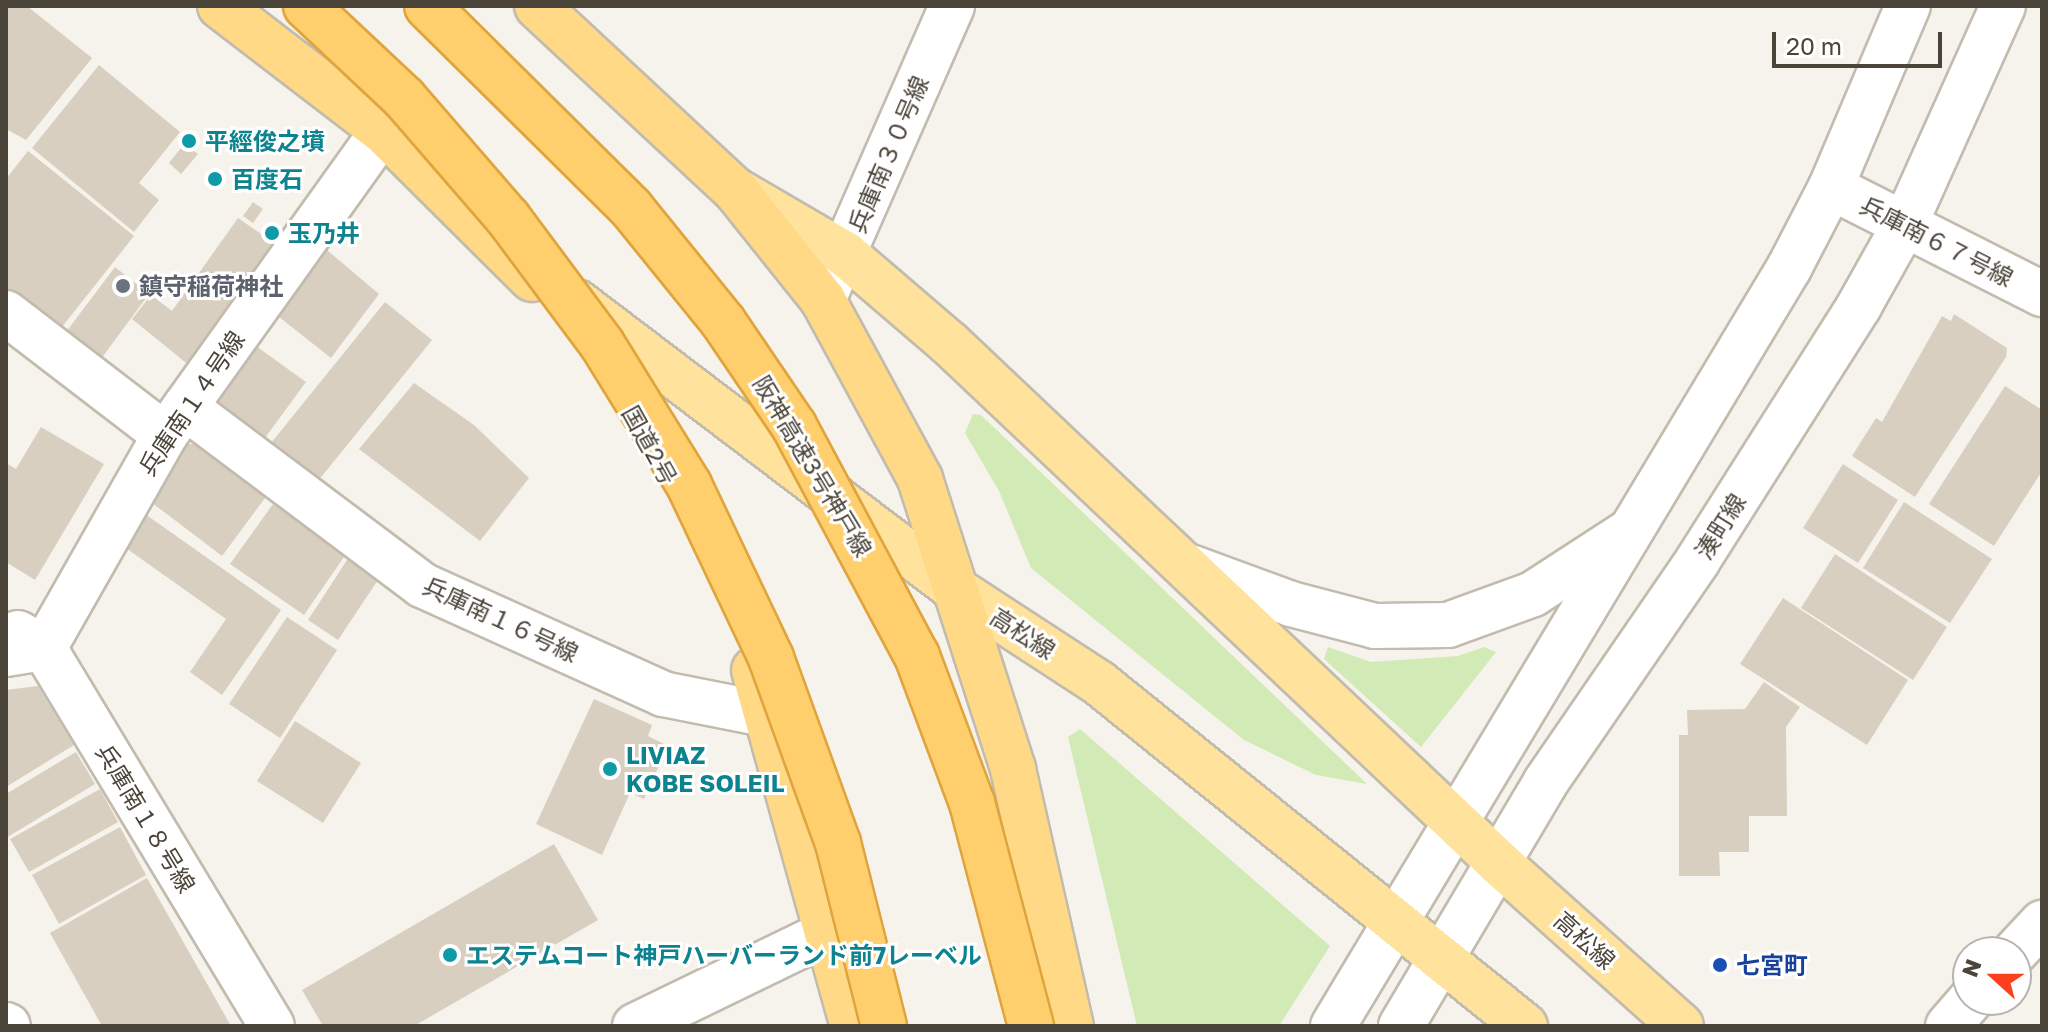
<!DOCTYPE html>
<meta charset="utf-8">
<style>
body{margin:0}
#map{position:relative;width:2048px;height:1032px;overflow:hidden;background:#f6f3ec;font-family:"Golos Text","Noto Sans JP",sans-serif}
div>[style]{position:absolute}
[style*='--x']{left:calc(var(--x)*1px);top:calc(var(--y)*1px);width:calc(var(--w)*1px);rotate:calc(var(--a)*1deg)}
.green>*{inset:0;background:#d2eab5}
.building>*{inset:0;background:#d8cfc1}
.roads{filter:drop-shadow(2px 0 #c2bbae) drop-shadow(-2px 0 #c2bbae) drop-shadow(0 2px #c2bbae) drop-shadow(0 -2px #c2bbae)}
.minor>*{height:44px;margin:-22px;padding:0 22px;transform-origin:22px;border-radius:22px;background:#fff}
.tertiary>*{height:44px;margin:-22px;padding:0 22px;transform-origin:22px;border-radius:22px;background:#fff}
.primary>*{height:44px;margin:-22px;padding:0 22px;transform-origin:22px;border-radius:22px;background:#ffe39c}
.trunk>*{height:44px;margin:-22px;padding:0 22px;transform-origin:22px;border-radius:22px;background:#ffd985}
.bridges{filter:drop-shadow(2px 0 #e0a43c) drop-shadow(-2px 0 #e0a43c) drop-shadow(0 2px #e0a43c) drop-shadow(0 -2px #e0a43c)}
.motorway-bridge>*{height:44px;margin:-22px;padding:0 22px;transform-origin:22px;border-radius:22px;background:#ffcf6e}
.dots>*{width:22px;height:22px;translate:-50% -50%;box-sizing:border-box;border:4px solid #fff;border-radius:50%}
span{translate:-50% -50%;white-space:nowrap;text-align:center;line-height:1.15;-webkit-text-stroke:6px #fff;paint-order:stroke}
.culture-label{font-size:24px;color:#0d838f;font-weight:700}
.left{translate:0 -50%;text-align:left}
.street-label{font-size:24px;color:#4b4439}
.worship-label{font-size:24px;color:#5b616d;font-weight:700}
.transit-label{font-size:24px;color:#164399;font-weight:700}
.frame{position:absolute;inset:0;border:8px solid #4b4439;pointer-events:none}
.north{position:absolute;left:1952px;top:936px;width:80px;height:80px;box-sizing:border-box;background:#fff;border:2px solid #b7b4b0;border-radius:50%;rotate:291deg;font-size:22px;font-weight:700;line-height:32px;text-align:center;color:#4b4439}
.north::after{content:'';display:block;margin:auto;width:28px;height:36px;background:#fc3f1d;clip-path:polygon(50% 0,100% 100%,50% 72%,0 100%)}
.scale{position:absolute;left:1772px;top:32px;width:170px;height:36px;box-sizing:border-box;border:4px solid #4b4439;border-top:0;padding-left:10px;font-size:24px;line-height:28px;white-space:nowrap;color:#4b4439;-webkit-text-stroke:6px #fff;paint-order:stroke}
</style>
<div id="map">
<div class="green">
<div style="clip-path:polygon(973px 414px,981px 415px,1367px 784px,1316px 775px,1244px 740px,1031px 568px,999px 491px,965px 433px)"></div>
<div style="clip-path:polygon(1328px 647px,1371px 662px,1458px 656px,1484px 647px,1496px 652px,1421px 747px,1324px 659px)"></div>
<div style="clip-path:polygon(1080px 729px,1330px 946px,1279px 1026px,1137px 1026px,1068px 737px)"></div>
</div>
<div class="building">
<div style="clip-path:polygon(6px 6px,27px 6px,92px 58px,26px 140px,6px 129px)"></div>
<div style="clip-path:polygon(99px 65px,180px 132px,139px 183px,159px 200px,134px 232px,32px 148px)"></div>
<div style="clip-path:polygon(184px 144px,198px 154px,181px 174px,169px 163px)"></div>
<div style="clip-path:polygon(28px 151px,134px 236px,58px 332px,6px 291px,6px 179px)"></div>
<div style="clip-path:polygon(253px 202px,263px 209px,253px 223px,243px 216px)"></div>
<div style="clip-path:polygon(238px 218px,277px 245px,190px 366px,132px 319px,151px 295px,172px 311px)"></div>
<div style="clip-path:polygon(321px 245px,379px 294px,331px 358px,274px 313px)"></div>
<div style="clip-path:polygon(115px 267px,149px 294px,95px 367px,60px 340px)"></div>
<div style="clip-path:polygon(385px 302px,432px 340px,318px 481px,271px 443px)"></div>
<div style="clip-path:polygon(1954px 314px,2007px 348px,2006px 357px,1915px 497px,1852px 456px,1876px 418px,1882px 422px,1942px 316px,1951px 321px)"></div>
<div style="clip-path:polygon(256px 346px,306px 382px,259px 446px,210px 409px)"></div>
<div style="clip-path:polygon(414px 383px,474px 425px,529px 478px,480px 541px,359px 449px)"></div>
<div style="clip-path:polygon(2005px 386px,2042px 410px,2042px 471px,1994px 546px,1929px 504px)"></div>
<div style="clip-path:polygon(41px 427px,104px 464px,35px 580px,6px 562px,6px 463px,16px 469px)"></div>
<div style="clip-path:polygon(198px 443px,268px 494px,222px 556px,147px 499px,184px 445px)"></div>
<div style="clip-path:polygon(1843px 464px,1898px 500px,1858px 563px,1803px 528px)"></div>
<div style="clip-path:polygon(1904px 502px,1992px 559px,1950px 623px,1863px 568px)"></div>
<div style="clip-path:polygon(273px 504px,346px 554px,304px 615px,230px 564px)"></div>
<div style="clip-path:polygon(145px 514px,281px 610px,222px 695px,190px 672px,226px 619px,123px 546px)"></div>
<div style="clip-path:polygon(1835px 554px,1947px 627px,1913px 680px,1801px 608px)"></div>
<div style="clip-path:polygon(349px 557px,380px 577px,338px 640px,308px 620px)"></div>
<div style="clip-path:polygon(1783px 598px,1908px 680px,1867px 745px,1740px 664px)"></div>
<div style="clip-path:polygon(287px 617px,337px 650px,280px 738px,229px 704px)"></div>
<div style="clip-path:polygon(1764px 682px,1800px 707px,1786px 727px,1787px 816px,1749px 816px,1749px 852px,1719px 852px,1720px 876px,1679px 876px,1679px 735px,1688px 735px,1687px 710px,1745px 709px)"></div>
<div style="clip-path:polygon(38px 686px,74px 745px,6px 787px,6px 690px)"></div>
<div style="clip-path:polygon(594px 699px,652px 725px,648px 736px,668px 746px,644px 799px,630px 793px,602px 855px,536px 824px)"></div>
<div style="clip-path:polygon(295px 721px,361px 763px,323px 823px,257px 781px)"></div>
<div style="clip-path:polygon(76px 752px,95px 784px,6px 838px,6px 794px)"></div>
<div style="clip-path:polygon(100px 789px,118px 822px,29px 872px,10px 839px)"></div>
<div style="clip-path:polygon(120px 827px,146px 875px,59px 924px,32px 875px)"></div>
<div style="clip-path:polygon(554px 844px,598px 920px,414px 1026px,323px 1026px,302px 990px)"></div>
<div style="clip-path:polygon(147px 878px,231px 1026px,102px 1026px,50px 933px)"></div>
</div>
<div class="roads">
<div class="minor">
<div style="--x:1831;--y:187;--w:237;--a:26.9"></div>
<div style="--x:823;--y:300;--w:321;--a:-66.3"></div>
<div style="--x:6;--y:313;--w:200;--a:37.5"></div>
<div style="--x:185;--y:407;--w:296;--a:36.9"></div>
<div style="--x:422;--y:585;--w:265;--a:24.3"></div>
<div style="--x:663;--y:694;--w:108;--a:11.2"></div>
<div style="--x:1190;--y:567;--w:108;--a:20.1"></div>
<div style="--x:1291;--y:604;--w:87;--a:14.7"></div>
<div style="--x:1375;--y:626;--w:73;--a:-0.8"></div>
<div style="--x:1448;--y:625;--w:90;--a:-20"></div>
<div style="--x:1533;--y:594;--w:112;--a:-33"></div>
<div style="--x:18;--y:633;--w:30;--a:30"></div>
<div style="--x:44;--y:648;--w:441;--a:58.9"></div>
<div style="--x:6;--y:654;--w:38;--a:-9"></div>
<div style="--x:44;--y:648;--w:245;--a:-60.4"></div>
<div style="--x:165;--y:435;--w:374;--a:-54.4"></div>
<div style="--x:2015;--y:952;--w:40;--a:-47"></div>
<div style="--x:6;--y:1025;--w:2;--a:27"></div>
<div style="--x:1948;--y:1026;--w:35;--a:-49"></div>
</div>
<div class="tertiary">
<div style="--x:635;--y:1026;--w:218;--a:-25.9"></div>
<div style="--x:1333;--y:1026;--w:885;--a:-58.97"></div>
<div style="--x:1789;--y:268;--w:91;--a:-62.6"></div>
<div style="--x:1831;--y:187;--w:197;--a:-67"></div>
<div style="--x:1401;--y:1026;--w:282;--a:-59.3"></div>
<div style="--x:1545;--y:783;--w:270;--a:-55.5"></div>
<div style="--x:1698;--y:560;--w:301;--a:-57.6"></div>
<div style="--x:1859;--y:306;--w:94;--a:-60.7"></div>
<div style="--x:1905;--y:224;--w:239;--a:-65.8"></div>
</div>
<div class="primary">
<div style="--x:737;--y:191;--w:125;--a:30.3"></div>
<div style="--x:845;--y:254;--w:137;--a:40.6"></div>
<div style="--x:949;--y:343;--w:757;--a:43.39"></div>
<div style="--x:1499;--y:863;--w:244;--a:41.8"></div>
<div style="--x:577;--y:302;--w:482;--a:37.2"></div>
<div style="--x:961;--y:593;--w:165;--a:33.1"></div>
<div style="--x:1099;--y:683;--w:547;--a:38.84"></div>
</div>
<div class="trunk">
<div style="--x:220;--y:6;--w:205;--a:37.5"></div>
<div style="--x:383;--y:131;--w:210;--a:44.8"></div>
<div style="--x:537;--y:6;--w:270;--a:42.9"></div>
<div style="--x:735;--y:190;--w:141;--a:51.3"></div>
<div style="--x:823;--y:300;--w:204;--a:61.5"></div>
<div style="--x:920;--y:479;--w:305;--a:72.2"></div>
<div style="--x:1013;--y:769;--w:263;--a:77.3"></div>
<div style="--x:754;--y:670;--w:370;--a:74.5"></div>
</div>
</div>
<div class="bridges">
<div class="motorway-bridge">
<div style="--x:306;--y:6;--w:134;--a:43.2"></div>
<div style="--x:404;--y:98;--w:159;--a:49.1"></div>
<div style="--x:508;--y:218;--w:157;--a:53.3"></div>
<div style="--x:602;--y:344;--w:166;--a:58.3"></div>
<div style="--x:689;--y:485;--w:191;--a:64.6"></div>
<div style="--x:771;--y:658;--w:197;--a:70.1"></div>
<div style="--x:838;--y:843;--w:189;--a:75.9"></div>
<div style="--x:427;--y:6;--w:287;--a:44.7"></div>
<div style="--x:631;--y:208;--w:148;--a:51"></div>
<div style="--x:724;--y:323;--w:125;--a:55.8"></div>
<div style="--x:794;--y:426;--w:261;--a:61.9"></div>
<div style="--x:917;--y:656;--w:157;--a:69.5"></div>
<div style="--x:972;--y:803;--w:231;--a:75.2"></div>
</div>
</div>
<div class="dots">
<div style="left:189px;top:141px;background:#0f9aa8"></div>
<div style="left:215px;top:179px;background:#0f9aa8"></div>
<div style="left:272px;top:233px;background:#0f9aa8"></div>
<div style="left:123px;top:286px;background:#6b7280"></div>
<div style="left:610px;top:769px;background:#0f9aa8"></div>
<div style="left:450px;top:955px;background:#0f9aa8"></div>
<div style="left:1720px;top:965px;background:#1a4fb4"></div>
</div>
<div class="culture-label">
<span class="left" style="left:205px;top:141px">平經俊之墳</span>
<span class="left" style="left:231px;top:179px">百度石</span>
<span class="left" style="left:288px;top:233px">玉乃井</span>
<span class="left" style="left:626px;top:769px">LIVIAZ<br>KOBE SOLEIL</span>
<span class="left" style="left:466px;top:955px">エステムコート神戸ハーバーランド前7レーベル</span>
</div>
<div class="street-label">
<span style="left:888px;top:154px;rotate:-67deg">兵庫南３０号線</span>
<span style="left:1937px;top:241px;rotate:27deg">兵庫南６７号線</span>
<span style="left:191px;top:403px;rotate:-56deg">兵庫南１４号線</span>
<span style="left:650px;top:445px;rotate:61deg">国道2号</span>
<span style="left:813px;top:466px;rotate:59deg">阪神高速3号神戸線</span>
<span style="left:1720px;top:526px;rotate:-58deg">湊町線</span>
<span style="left:501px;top:619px;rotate:25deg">兵庫南１６号線</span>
<span style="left:1023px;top:633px;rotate:33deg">高松線</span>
<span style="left:146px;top:818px;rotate:59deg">兵庫南１８号線</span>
<span style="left:1585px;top:940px;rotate:42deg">高松線</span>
</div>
<div class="worship-label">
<span class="left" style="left:139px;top:286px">鎮守稲荷神社</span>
</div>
<div class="transit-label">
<span class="left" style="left:1736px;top:965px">七宮町</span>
</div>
<div class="frame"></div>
<div class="north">N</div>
<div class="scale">20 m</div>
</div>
